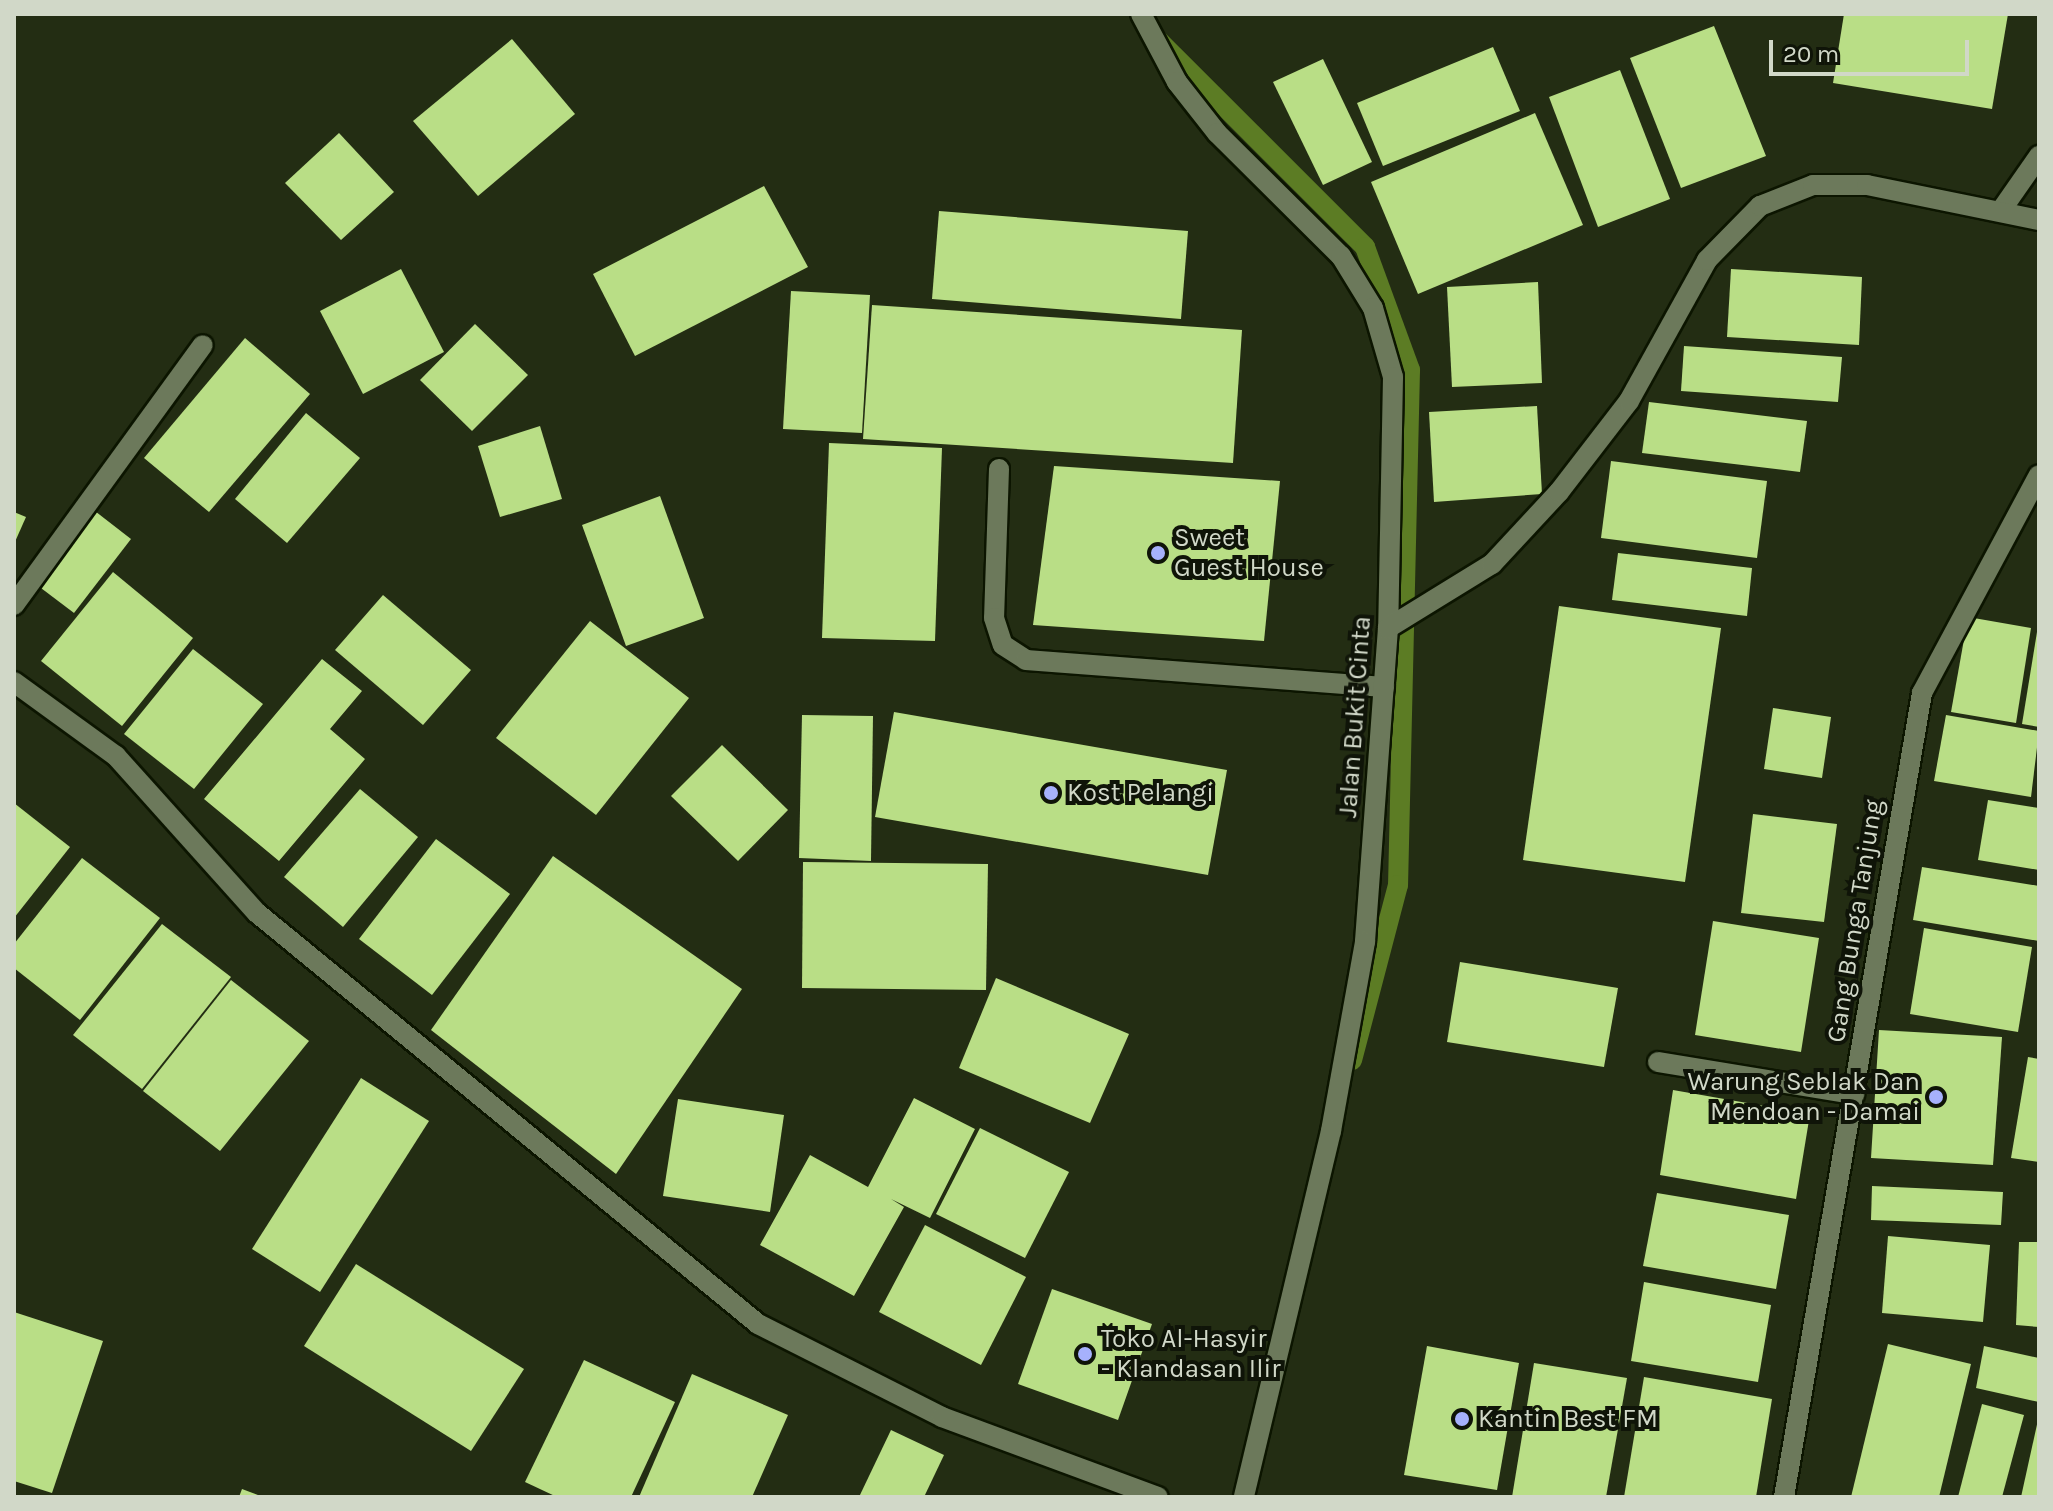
<!DOCTYPE html>
<style>
body{margin:0}
#map{position:relative;width:2053px;height:1511px;overflow:hidden;background:#232d13;font-family:Karla,sans-serif}
div>[style]{position:absolute}
[style*='--x']{left:calc(var(--x)*1px);top:calc(var(--y)*1px);width:calc(var(--w)*1px);rotate:calc(var(--a)*1deg)}
.stream>*{height:20px;margin:-10px;padding:0 10px;transform-origin:10px;border-radius:10px;background:#5c7c24}
.building>*{inset:0;background:#b9de86}
.roads{filter:drop-shadow(2px 0 #0c1500) drop-shadow(-2px 0 #0c1500) drop-shadow(0 2px #0c1500) drop-shadow(0 -2px #0c1500)}
.lane>*{height:20px;margin:-10px;padding:0 10px;transform-origin:10px;border-radius:10px;background:#6c795b}
.street>*{height:20px;margin:-10px;padding:0 10px;transform-origin:10px;border-radius:10px;background:#6c795b}
.dots>*{width:22px;height:22px;translate:-50% -50%;box-sizing:border-box;border:4px solid #0f1408;border-radius:50%}
span{translate:-50% -50%;white-space:nowrap;text-align:center;line-height:1.15;-webkit-text-stroke:8px #0f1408;paint-order:stroke}
.poi-label{font-size:26px;color:#d1d8c8}
.left{translate:0 -50%;text-align:left}
.right{translate:-100% -50%;text-align:right}
.street-label{font-size:26px;color:#d1d8c8}
.frame{position:absolute;inset:0;border:16px solid #d1d8c8;pointer-events:none}
.scale{position:absolute;left:1769px;top:40px;width:200px;height:36px;box-sizing:border-box;border:4px solid #d1d8c8;border-top:0;padding-left:10px;font-size:24px;line-height:28px;white-space:nowrap;color:#d1d8c8;-webkit-text-stroke:6px #0f1408;paint-order:stroke}
</style>
<div id="map">
<div class="stream">
<div style="--x:1158;--y:40;--w:293;--a:45"></div>
<div style="--x:1365;--y:247;--w:131;--a:69.9"></div>
<div style="--x:1410;--y:370;--w:515;--a:91.33"></div>
<div style="--x:1398;--y:885;--w:181;--a:104.7"></div>
</div>
<div class="building">
<div style="clip-path:polygon(1844px 14px,2008px 14px,1992px 109px,1833px 83px)"></div>
<div style="clip-path:polygon(1714px 26px,1766px 156px,1681px 188px,1630px 58px)"></div>
<div style="clip-path:polygon(512px 39px,575px 114px,478px 196px,413px 121px)"></div>
<div style="clip-path:polygon(1493px 47px,1520px 111px,1383px 166px,1357px 103px)"></div>
<div style="clip-path:polygon(1323px 59px,1372px 162px,1323px 185px,1273px 82px)"></div>
<div style="clip-path:polygon(1620px 70px,1670px 199px,1598px 227px,1549px 97px)"></div>
<div style="clip-path:polygon(1535px 113px,1583px 225px,1418px 294px,1371px 182px)"></div>
<div style="clip-path:polygon(339px 133px,394px 192px,341px 240px,285px 183px)"></div>
<div style="clip-path:polygon(764px 186px,808px 267px,635px 356px,593px 274px)"></div>
<div style="clip-path:polygon(939px 211px,1188px 231px,1181px 319px,932px 299px)"></div>
<div style="clip-path:polygon(401px 269px,444px 352px,363px 394px,320px 311px)"></div>
<div style="clip-path:polygon(1731px 269px,1862px 277px,1859px 345px,1727px 337px)"></div>
<div style="clip-path:polygon(1538px 282px,1542px 383px,1452px 387px,1447px 287px)"></div>
<div style="clip-path:polygon(791px 291px,870px 295px,862px 433px,783px 429px)"></div>
<div style="clip-path:polygon(872px 305px,1242px 330px,1233px 463px,863px 439px)"></div>
<div style="clip-path:polygon(475px 324px,528px 375px,472px 431px,420px 380px)"></div>
<div style="clip-path:polygon(245px 338px,310px 394px,209px 512px,144px 458px)"></div>
<div style="clip-path:polygon(1684px 346px,1842px 357px,1838px 402px,1681px 391px)"></div>
<div style="clip-path:polygon(1649px 402px,1807px 421px,1800px 472px,1642px 453px)"></div>
<div style="clip-path:polygon(1537px 406px,1542px 494px,1434px 502px,1429px 412px)"></div>
<div style="clip-path:polygon(306px 413px,360px 458px,287px 543px,235px 499px)"></div>
<div style="clip-path:polygon(540px 426px,562px 499px,500px 517px,478px 446px)"></div>
<div style="clip-path:polygon(829px 443px,942px 448px,935px 641px,822px 638px)"></div>
<div style="clip-path:polygon(1611px 461px,1767px 481px,1757px 558px,1601px 538px)"></div>
<div style="clip-path:polygon(1054px 466px,1280px 481px,1264px 641px,1033px 625px)"></div>
<div style="clip-path:polygon(660px 496px,704px 618px,626px 646px,582px 525px)"></div>
<div style="clip-path:polygon(91px 508px,131px 539px,74px 613px,33px 582px)"></div>
<div style="clip-path:polygon(14px 512px,26px 517px,14px 544px)"></div>
<div style="clip-path:polygon(1618px 553px,1752px 568px,1747px 616px,1612px 600px)"></div>
<div style="clip-path:polygon(113px 572px,193px 638px,122px 726px,41px 661px)"></div>
<div style="clip-path:polygon(383px 595px,471px 670px,423px 725px,335px 650px)"></div>
<div style="clip-path:polygon(1559px 606px,1721px 628px,1685px 882px,1523px 860px)"></div>
<div style="clip-path:polygon(1968px 617px,2031px 628px,2016px 723px,1951px 712px)"></div>
<div style="clip-path:polygon(590px 621px,689px 698px,596px 815px,496px 738px)"></div>
<div style="clip-path:polygon(2037px 632px,2039px 633px,2039px 727px,2022px 724px)"></div>
<div style="clip-path:polygon(193px 649px,263px 704px,194px 789px,124px 734px)"></div>
<div style="clip-path:polygon(322px 659px,362px 691px,330px 729px,365px 759px,279px 861px,204px 799px)"></div>
<div style="clip-path:polygon(1773px 708px,1831px 717px,1822px 778px,1764px 769px)"></div>
<div style="clip-path:polygon(894px 712px,1227px 770px,1208px 875px,875px 817px)"></div>
<div style="clip-path:polygon(802px 715px,873px 716px,871px 861px,799px 858px)"></div>
<div style="clip-path:polygon(1946px 715px,2039px 731px,2031px 797px,1934px 781px)"></div>
<div style="clip-path:polygon(722px 745px,788px 810px,738px 861px,671px 796px)"></div>
<div style="clip-path:polygon(360px 789px,418px 837px,343px 927px,284px 877px)"></div>
<div style="clip-path:polygon(1988px 800px,2039px 808px,2039px 870px,1978px 860px)"></div>
<div style="clip-path:polygon(14px 803px,70px 847px,14px 918px)"></div>
<div style="clip-path:polygon(1753px 814px,1837px 824px,1824px 922px,1741px 913px)"></div>
<div style="clip-path:polygon(436px 839px,510px 894px,432px 995px,359px 939px)"></div>
<div style="clip-path:polygon(553px 856px,742px 989px,616px 1174px,431px 1030px)"></div>
<div style="clip-path:polygon(82px 858px,160px 918px,80px 1020px,14px 968px,14px 944px)"></div>
<div style="clip-path:polygon(803px 862px,988px 864px,986px 990px,802px 988px)"></div>
<div style="clip-path:polygon(1922px 867px,2039px 886px,2039px 941px,1913px 920px)"></div>
<div style="clip-path:polygon(1713px 921px,1819px 938px,1801px 1052px,1695px 1035px)"></div>
<div style="clip-path:polygon(162px 924px,231px 977px,142px 1089px,73px 1035px)"></div>
<div style="clip-path:polygon(1924px 928px,2032px 947px,2018px 1032px,1910px 1014px)"></div>
<div style="clip-path:polygon(1460px 962px,1618px 988px,1604px 1067px,1447px 1042px)"></div>
<div style="clip-path:polygon(996px 978px,1129px 1034px,1090px 1123px,959px 1068px)"></div>
<div style="clip-path:polygon(231px 980px,309px 1041px,220px 1151px,143px 1091px)"></div>
<div style="clip-path:polygon(1879px 1030px,2002px 1037px,1993px 1165px,1871px 1158px)"></div>
<div style="clip-path:polygon(2028px 1057px,2039px 1059px,2039px 1162px,2011px 1158px)"></div>
<div style="clip-path:polygon(361px 1078px,429px 1121px,320px 1292px,252px 1249px)"></div>
<div style="clip-path:polygon(1673px 1090px,1810px 1114px,1796px 1199px,1660px 1175px)"></div>
<div style="clip-path:polygon(914px 1098px,975px 1129px,930px 1218px,891px 1199px,904px 1207px,854px 1296px,760px 1245px,810px 1155px,868px 1187px)"></div>
<div style="clip-path:polygon(678px 1099px,784px 1115px,770px 1212px,663px 1196px)"></div>
<div style="clip-path:polygon(980px 1128px,1069px 1172px,1025px 1258px,936px 1214px)"></div>
<div style="clip-path:polygon(1872px 1186px,2003px 1192px,2001px 1225px,1871px 1220px)"></div>
<div style="clip-path:polygon(1657px 1193px,1789px 1215px,1776px 1289px,1643px 1266px)"></div>
<div style="clip-path:polygon(925px 1225px,1026px 1277px,981px 1365px,879px 1312px)"></div>
<div style="clip-path:polygon(1888px 1236px,1990px 1245px,1983px 1322px,1882px 1313px)"></div>
<div style="clip-path:polygon(2019px 1242px,2039px 1242px,2039px 1327px,2016px 1325px)"></div>
<div style="clip-path:polygon(356px 1264px,524px 1369px,471px 1451px,304px 1346px)"></div>
<div style="clip-path:polygon(1644px 1282px,1771px 1305px,1758px 1382px,1631px 1361px)"></div>
<div style="clip-path:polygon(1052px 1289px,1152px 1324px,1118px 1420px,1018px 1384px)"></div>
<div style="clip-path:polygon(14px 1312px,103px 1341px,52px 1493px,14px 1481px)"></div>
<div style="clip-path:polygon(1888px 1344px,1971px 1364px,1939px 1497px,1851px 1497px)"></div>
<div style="clip-path:polygon(1427px 1346px,1519px 1363px,1497px 1490px,1404px 1475px)"></div>
<div style="clip-path:polygon(1984px 1346px,2039px 1358px,2039px 1402px,1976px 1388px)"></div>
<div style="clip-path:polygon(584px 1360px,675px 1402px,631px 1497px,557px 1497px,525px 1482px)"></div>
<div style="clip-path:polygon(1534px 1363px,1627px 1378px,1606px 1497px,1512px 1497px)"></div>
<div style="clip-path:polygon(692px 1374px,788px 1415px,752px 1497px,639px 1497px)"></div>
<div style="clip-path:polygon(1644px 1377px,1772px 1399px,1756px 1497px,1624px 1497px)"></div>
<div style="clip-path:polygon(1982px 1404px,2024px 1415px,2002px 1497px,1958px 1497px)"></div>
<div style="clip-path:polygon(2038px 1420px,2039px 1497px,2021px 1497px)"></div>
<div style="clip-path:polygon(891px 1430px,944px 1455px,924px 1497px,859px 1497px)"></div>
<div style="clip-path:polygon(242px 1489px,263px 1497px,239px 1497px)"></div>
</div>
<div class="roads">
<div class="lane">
<div style="--x:999;--y:469;--w:149;--a:91.9"></div>
<div style="--x:994;--y:618;--w:28;--a:72"></div>
<div style="--x:1003;--y:645;--w:27;--a:33"></div>
<div style="--x:1026;--y:660;--w:359;--a:4.3"></div>
<div style="--x:1658;--y:1062;--w:199;--a:9.3"></div>
<div style="--x:1784;--y:1497;--w:816;--a:-80.26"></div>
<div style="--x:1922;--y:693;--w:247;--a:-61.8"></div>
</div>
<div class="street">
<div style="--x:1141;--y:14;--w:77;--a:62.1"></div>
<div style="--x:1177;--y:82;--w:65;--a:51.9"></div>
<div style="--x:1217;--y:133;--w:175;--a:44.8"></div>
<div style="--x:1341;--y:256;--w:61;--a:58.4"></div>
<div style="--x:1373;--y:308;--w:72;--a:73.8"></div>
<div style="--x:1393;--y:377;--w:251;--a:91.1"></div>
<div style="--x:1388;--y:628;--w:315;--a:94.2"></div>
<div style="--x:1365;--y:942;--w:192;--a:100.2"></div>
<div style="--x:1331;--y:1131;--w:376;--a:103.4"></div>
<div style="--x:2002;--y:209;--w:65;--a:-55.1"></div>
<div style="--x:14;--y:605;--w:321;--a:-54"></div>
<div style="--x:1388;--y:628;--w:122;--a:-31.6"></div>
<div style="--x:1492;--y:564;--w:98;--a:-47.1"></div>
<div style="--x:1559;--y:492;--w:115;--a:-52.4"></div>
<div style="--x:1629;--y:401;--w:161;--a:-61"></div>
<div style="--x:1707;--y:260;--w:76;--a:-45.5"></div>
<div style="--x:1760;--y:206;--w:57;--a:-21.6"></div>
<div style="--x:1813;--y:185;--w:54;--a:0"></div>
<div style="--x:1867;--y:185;--w:176;--a:11.5"></div>
<div style="--x:14;--y:682;--w:126;--a:36"></div>
<div style="--x:116;--y:756;--w:211;--a:48.1"></div>
<div style="--x:257;--y:913;--w:648;--a:39.36"></div>
<div style="--x:758;--y:1324;--w:206;--a:26.8"></div>
<div style="--x:942;--y:1417;--w:230;--a:20.3"></div>
</div>
</div>
<div class="dots">
<div style="left:1158px;top:553px;background:#a6b1fc"></div>
<div style="left:1051px;top:793px;background:#a6b1fc"></div>
<div style="left:1936px;top:1097px;background:#a6b1fc"></div>
<div style="left:1085px;top:1354px;background:#a6b1fc"></div>
<div style="left:1462px;top:1419px;background:#a6b1fc"></div>
</div>
<div class="poi-label">
<span class="left" style="left:1174px;top:553px">Sweet<br>Guest House</span>
<span class="left" style="left:1067px;top:793px">Kost Pelangi</span>
<span class="right" style="left:1920px;top:1097px">Warung Seblak Dan<br>Mendoan - Damai</span>
<span class="left" style="left:1101px;top:1354px">Toko Al-Hasyir<br>- Klandasan Ilir</span>
<span class="left" style="left:1478px;top:1419px">Kantin Best FM</span>
</div>
<div class="street-label">
<span style="left:1355px;top:717px;rotate:-86deg">Jalan Bukit Cinta</span>
<span style="left:1855px;top:921px;rotate:-81deg">Gang Bunga Tanjung</span>
</div>
<div class="frame"></div>
<div class="scale">20 m</div>
</div>
